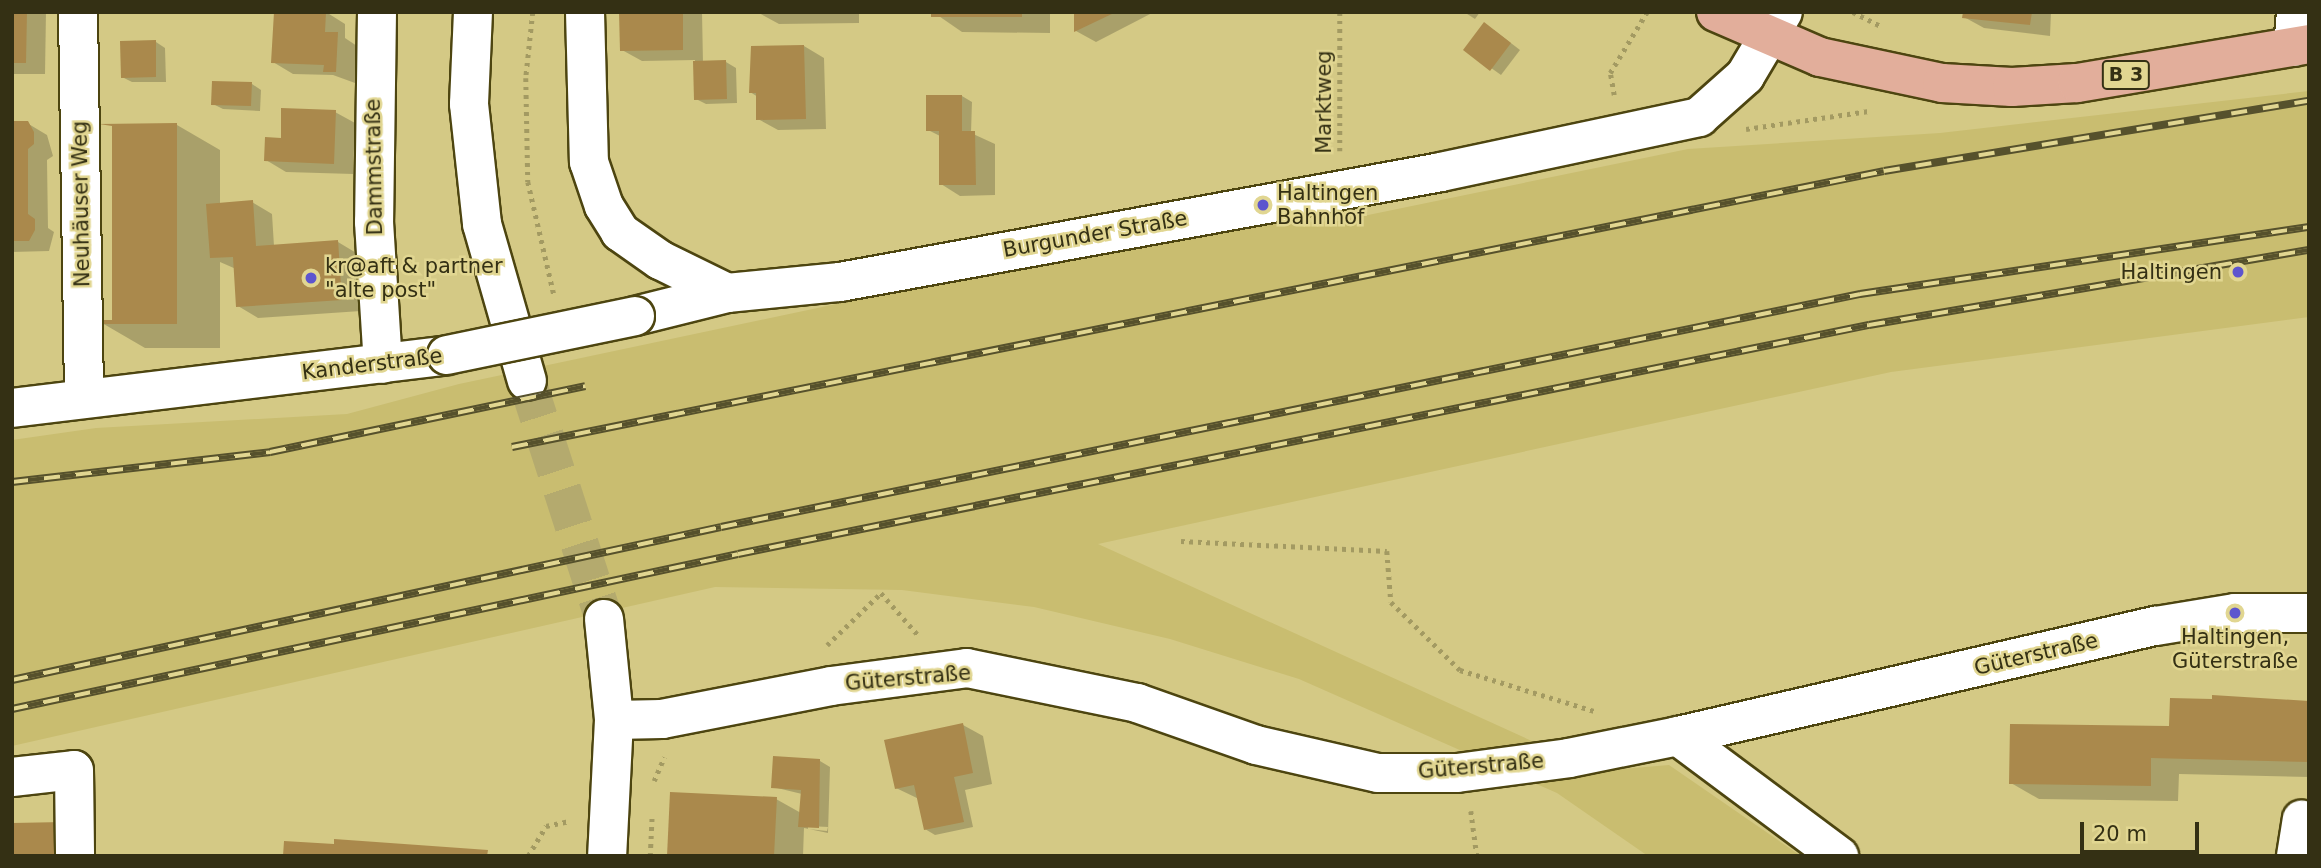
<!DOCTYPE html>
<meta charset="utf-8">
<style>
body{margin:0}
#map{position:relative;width:2321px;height:868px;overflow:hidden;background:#d4c985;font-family:"DejaVu Sans",sans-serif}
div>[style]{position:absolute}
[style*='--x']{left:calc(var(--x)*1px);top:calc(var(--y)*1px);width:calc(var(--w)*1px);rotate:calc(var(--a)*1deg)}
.built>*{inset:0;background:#c9bd70}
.shadow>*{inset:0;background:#0003}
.building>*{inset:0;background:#aa894c}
.minor-tunnel>*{height:38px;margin-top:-19px;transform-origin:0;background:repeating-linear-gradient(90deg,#b4aa6e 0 38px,transparent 0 57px)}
.path>*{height:4.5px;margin-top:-2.25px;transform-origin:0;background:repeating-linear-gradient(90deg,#a39a62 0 3.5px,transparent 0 8.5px)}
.roads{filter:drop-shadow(2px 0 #4d4510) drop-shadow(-2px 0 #4d4510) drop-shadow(0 2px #4d4510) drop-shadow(0 -2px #4d4510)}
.minor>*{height:38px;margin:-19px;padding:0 19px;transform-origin:19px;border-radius:19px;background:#fff}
.major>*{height:38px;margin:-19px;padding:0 19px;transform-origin:19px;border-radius:19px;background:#e2ae9b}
.rail>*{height:8px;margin-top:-4px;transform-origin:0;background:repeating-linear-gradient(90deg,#e1d691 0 16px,#56512c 0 32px);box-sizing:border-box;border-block:2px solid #56512c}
.bridges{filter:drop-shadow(2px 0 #4d4510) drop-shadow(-2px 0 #4d4510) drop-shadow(0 2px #4d4510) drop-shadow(0 -2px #4d4510)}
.minor-bridge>*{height:38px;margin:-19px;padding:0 19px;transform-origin:19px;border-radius:19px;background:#fff}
.dots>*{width:19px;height:19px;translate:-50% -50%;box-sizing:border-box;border:4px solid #e1d691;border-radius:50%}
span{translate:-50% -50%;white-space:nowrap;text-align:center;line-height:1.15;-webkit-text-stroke:5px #e1d691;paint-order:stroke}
.shield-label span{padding:2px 5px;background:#e1d691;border:2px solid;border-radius:5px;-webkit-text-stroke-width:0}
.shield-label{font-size:19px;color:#343014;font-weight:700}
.street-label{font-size:21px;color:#343014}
.poi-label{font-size:21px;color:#343014}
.left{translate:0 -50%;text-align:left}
.right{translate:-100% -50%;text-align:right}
.frame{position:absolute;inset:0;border:14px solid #343014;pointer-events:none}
.scale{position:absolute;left:2080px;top:822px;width:119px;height:32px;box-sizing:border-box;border:4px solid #343014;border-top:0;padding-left:9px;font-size:21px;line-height:24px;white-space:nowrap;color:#343014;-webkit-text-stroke:5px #e1d691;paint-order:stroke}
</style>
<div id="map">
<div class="built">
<div style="clip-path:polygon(2309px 91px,2309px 317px,1891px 372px,1098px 544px,1598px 771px,1669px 765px,1801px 856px,1648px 856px,1557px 793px,1299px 679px,1170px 639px,1034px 607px,902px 590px,715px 587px,12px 746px,12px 440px,96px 428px,347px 414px,459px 384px,1209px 225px,1339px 221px,1688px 149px,1940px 133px)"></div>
</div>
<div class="shadow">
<div style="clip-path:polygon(12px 12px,46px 12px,45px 74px,12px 74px)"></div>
<div style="clip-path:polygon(326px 12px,345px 24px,345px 38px,357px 46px,355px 83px,333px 75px,293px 74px,273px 62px)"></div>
<div style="clip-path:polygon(621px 12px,702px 12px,703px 63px,726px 62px,736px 68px,737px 103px,706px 104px,696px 99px,695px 60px,642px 61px,622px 50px)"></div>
<div style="clip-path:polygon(859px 12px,859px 23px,779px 24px,759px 13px)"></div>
<div style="clip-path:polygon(933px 12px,1050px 12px,1050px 33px,962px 32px)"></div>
<div style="clip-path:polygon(1076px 12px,1154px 12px,1096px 42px,1076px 31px)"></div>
<div style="clip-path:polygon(1464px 12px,1480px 12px,1475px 19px)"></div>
<div style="clip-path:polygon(1965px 12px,2051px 12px,2050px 36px,1984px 28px,1964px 17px)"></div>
<div style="clip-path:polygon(1494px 30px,1520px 50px,1501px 75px,1466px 50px)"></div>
<div style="clip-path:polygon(156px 42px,165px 48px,166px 82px,132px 82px,122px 77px)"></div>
<div style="clip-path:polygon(804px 46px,824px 58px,826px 129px,778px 130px,758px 119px,758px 97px,750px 92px)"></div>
<div style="clip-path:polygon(252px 84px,261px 90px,260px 111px,223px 109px,213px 104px)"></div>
<div style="clip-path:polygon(962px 96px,972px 102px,971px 133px,995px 144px,995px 195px,960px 196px,941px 184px,940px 136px,928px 130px)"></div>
<div style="clip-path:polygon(335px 112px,355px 123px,353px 174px,286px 172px,266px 160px,282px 139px)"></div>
<div style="clip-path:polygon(12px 123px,27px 123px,47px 135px,53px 156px,47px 160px,48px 228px,54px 232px,49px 251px,12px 252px)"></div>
<div style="clip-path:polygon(177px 125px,220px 150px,220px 204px,252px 202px,272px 214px,274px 246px,338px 242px,358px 254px,361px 311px,258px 318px,238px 306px,236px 269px,220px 262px,220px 348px,145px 348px,102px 323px,113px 321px)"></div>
<div style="clip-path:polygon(2309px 702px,2309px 777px,2179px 774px,2178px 801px,2039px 799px,2011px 783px,2171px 728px)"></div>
<div style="clip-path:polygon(963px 725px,983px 736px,992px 784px,965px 790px,973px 827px,935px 835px,925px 829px,919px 799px,896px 788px)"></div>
<div style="clip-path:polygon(evenodd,820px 761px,830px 767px,828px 833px,804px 828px,803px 856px,668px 856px,776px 799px,801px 813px,802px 794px,773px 787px,820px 761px,808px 826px,828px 827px,827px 831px,808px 829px,808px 826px)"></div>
</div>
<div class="building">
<div style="clip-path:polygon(12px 12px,27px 12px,26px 63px,12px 63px)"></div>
<div style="clip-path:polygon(274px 12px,326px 12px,325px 32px,338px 32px,336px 72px,323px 72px,324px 65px,271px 63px)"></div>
<div style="clip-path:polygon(619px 12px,683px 12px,683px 50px,620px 51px)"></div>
<div style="clip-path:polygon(931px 12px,1022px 12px,1022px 17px,931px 17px)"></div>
<div style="clip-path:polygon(1074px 12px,1116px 12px,1074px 32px)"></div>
<div style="clip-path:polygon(1963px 12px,2032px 12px,2030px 25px,1962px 18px)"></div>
<div style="clip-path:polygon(1484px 22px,1511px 43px,1490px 71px,1463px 50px)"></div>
<div style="clip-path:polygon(156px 40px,156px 77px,121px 78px,120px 41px)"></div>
<div style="clip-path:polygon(804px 45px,806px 119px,756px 120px,756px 93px,749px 93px,751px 46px)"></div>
<div style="clip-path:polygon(726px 60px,727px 99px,694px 100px,693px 61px)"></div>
<div style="clip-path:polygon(212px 81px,252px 82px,251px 106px,211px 105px)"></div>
<div style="clip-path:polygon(926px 95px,962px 95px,962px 131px,975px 131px,976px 185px,939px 185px,939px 131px,926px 131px)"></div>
<div style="clip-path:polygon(281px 108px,336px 110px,334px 164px,264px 161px,265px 137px,281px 138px)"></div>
<div style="clip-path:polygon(12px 121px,28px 121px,34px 132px,34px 144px,28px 149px,28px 214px,35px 219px,35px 230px,29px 241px,12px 241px)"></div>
<div style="clip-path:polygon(177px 123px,177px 324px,100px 324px,100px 320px,112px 320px,112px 126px,99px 124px)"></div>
<div style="clip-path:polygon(253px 200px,256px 246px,338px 240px,342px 300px,236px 307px,233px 257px,210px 258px,206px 204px)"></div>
<div style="clip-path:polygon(2212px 695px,2309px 701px,2309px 762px,2151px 758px,2151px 786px,2009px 784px,2010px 724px,2169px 726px,2170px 698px,2212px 699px)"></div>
<div style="clip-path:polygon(963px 723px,973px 773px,954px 777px,964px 822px,924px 830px,914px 785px,895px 789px,884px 740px)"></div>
<div style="clip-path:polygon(773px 756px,820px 759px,819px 828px,798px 827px,801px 790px,771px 788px)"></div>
<div style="clip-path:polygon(670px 792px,777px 797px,774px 856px,667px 856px)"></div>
<div style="clip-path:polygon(64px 822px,64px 856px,12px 856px,12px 823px)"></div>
<div style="clip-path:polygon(334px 839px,488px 850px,487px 856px,283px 856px,284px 841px,334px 844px)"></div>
</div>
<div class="minor-tunnel">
<div style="--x:527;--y:381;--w:250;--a:72.1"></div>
</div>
<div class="path">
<div style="--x:533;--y:12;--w:66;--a:96.1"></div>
<div style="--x:526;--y:78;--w:104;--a:88.9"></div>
<div style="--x:528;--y:182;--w:116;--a:77"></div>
<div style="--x:1340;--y:12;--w:139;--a:90"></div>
<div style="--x:1853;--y:12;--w:30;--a:27"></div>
<div style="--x:1614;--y:95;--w:22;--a:-100"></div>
<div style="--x:1610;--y:73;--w:71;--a:-58.8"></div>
<div style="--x:1746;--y:129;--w:124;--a:-8.3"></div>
<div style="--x:1181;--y:541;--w:206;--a:2.8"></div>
<div style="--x:1387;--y:551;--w:51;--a:85.5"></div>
<div style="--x:1391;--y:602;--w:97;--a:44.6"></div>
<div style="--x:1460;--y:670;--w:140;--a:17"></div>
<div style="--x:827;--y:645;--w:75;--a:-43.9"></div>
<div style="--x:881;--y:593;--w:56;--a:48.6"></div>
<div style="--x:654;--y:781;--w:26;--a:-67"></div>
<div style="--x:1471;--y:811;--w:45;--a:82.4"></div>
<div style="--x:528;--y:856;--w:35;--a:-59"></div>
<div style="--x:546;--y:826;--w:24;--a:-12"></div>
<div style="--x:650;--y:856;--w:42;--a:-87.3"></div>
</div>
<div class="roads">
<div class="minor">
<div style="--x:78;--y:12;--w:384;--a:89.1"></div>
<div style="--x:377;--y:12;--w:210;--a:90.8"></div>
<div style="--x:374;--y:222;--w:142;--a:86.4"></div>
<div style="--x:473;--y:12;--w:92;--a:92.5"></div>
<div style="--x:469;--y:104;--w:121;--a:83.8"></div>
<div style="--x:482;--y:224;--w:163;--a:74"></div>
<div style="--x:585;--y:12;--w:150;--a:88.5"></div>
<div style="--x:589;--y:162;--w:46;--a:71.2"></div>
<div style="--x:604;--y:206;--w:31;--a:58"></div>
<div style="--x:620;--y:232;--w:49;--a:35"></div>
<div style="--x:660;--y:260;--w:75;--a:26.2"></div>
<div style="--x:2293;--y:47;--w:35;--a:-85"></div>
<div style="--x:635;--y:316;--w:95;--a:-14"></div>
<div style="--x:727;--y:293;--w:114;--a:-5.6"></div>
<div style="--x:840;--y:282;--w:611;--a:-10.37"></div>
<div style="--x:1441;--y:172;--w:264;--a:-12"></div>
<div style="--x:1699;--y:117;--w:62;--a:-41.7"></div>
<div style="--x:1745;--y:76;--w:74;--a:-59.3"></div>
<div style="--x:12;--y:408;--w:438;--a:-6.9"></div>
<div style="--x:604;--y:619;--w:101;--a:84.3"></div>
<div style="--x:614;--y:720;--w:136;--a:92.9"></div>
<div style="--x:614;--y:720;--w:48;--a:-1.2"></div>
<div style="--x:662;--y:719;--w:172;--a:-11"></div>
<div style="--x:831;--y:686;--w:137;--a:-7.5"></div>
<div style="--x:967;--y:668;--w:174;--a:11.6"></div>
<div style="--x:1137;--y:703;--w:126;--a:19.4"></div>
<div style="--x:1256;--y:745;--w:125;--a:12.9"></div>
<div style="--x:1378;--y:773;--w:79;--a:0"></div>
<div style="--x:1457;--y:773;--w:113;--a:-7.6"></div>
<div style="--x:1569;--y:758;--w:111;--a:-11.4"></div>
<div style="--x:1678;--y:736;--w:490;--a:-13"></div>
<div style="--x:2156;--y:626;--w:80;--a:-9.3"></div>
<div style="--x:2235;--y:613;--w:74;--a:0"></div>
<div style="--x:1678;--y:736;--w:201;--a:36.7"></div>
<div style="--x:12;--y:777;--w:62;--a:-6.4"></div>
<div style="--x:74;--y:770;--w:86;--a:89.3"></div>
<div style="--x:2296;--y:856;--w:37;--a:-81"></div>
</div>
<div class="major">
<div style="--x:1716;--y:12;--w:113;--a:23.4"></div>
<div style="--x:1820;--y:57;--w:125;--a:12"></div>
<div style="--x:1942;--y:83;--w:70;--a:3.3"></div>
<div style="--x:2012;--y:87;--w:65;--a:-3.5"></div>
<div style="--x:2077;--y:83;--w:235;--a:-9.5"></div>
</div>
</div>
<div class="rail">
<div style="--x:512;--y:447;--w:1399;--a:-11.37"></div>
<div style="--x:1884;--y:171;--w:431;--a:-9.4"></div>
<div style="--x:12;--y:482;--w:260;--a:-6.6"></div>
<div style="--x:270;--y:452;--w:322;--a:-11.8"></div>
<div style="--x:12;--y:680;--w:725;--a:-12.18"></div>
<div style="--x:721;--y:527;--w:1163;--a:-11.56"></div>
<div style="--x:1860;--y:294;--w:454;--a:-8.5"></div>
<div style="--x:12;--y:709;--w:742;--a:-12.05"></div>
<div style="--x:738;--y:554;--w:1154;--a:-11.45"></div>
<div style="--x:1869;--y:325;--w:446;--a:-9.7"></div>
</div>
<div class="bridges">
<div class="minor-bridge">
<div style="--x:447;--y:355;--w:192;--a:-11.7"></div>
</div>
</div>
<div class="dots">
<div style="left:1263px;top:205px;background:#5d55ce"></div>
<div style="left:2238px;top:272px;background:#5d55ce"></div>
<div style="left:311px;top:278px;background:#5d55ce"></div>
<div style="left:2235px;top:613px;background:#5d55ce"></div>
</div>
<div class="shield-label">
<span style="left:2126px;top:75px">B 3</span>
</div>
<div class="street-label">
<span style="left:1324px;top:102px;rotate:-90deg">Marktweg</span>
<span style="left:374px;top:167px;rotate:-91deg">Dammstraße</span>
<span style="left:81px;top:204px;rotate:-91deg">Neuhäuser Weg</span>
<span style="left:1095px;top:234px;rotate:-10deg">Burgunder Straße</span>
<span style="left:372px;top:364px;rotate:-7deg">Kanderstraße</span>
<span style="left:2036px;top:654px;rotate:-13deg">Güterstraße</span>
<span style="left:908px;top:678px;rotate:-5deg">Güterstraße</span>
<span style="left:1481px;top:766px;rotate:-5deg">Güterstraße</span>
</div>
<div class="poi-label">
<span class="left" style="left:1277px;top:205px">Haltingen<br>Bahnhof</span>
<span class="left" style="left:325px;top:278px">kr@aft &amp; partner<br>"alte post"</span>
<span class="right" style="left:2222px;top:272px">Haltingen</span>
<span style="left:2235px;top:649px">Haltingen,<br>Güterstraße</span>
</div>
<div class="frame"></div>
<div class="scale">20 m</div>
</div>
